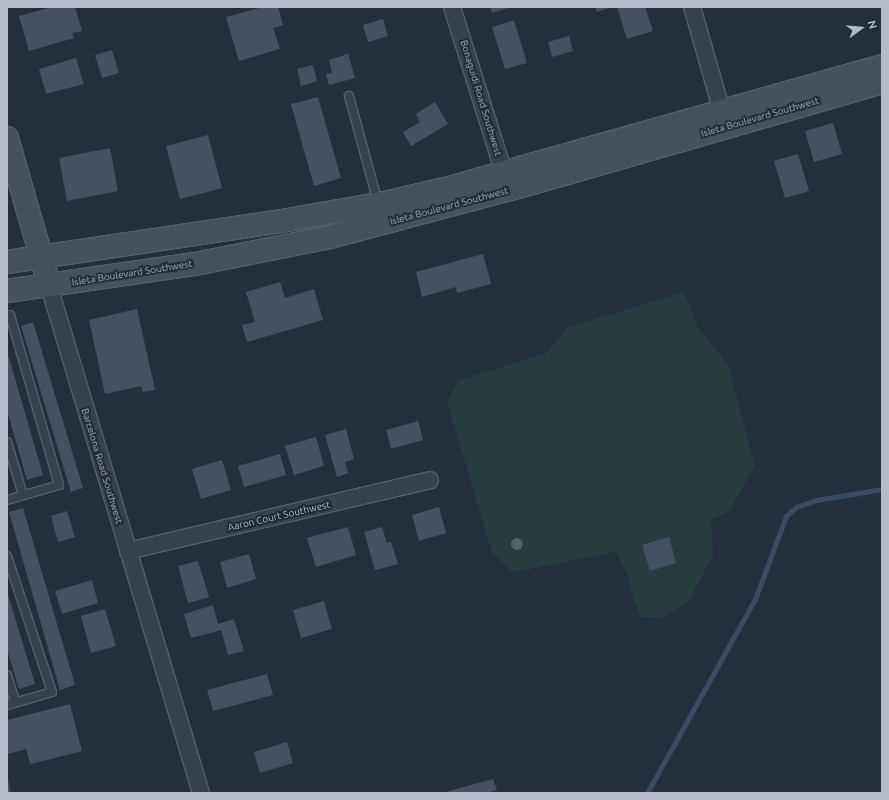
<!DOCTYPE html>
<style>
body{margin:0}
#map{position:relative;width:889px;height:800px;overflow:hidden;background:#242f3e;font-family:Ubuntu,sans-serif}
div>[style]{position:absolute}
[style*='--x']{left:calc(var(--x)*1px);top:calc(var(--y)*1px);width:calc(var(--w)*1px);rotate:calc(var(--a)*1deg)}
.green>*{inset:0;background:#263c3f}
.stream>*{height:5px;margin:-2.5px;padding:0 2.5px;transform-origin:2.5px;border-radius:2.5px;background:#394c67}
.building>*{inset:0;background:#455162}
.roads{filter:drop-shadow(1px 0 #565f6c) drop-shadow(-1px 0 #565f6c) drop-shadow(0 1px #565f6c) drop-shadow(0 -1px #565f6c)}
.lane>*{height:8px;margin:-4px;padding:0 4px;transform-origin:4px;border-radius:4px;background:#38414e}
.street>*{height:16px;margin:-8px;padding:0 8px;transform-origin:8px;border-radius:8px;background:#38414e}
.secondary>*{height:22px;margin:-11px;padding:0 11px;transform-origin:11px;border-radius:11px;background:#465061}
.trees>*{width:12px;height:12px;margin:-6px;border-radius:50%;background:#4b6a5d}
span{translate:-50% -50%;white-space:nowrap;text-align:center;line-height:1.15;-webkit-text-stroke:3.5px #1d2633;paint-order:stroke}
.street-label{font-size:10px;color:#b4bcc9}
.frame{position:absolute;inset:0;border:8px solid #b4bcc9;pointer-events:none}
.north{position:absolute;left:841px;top:8px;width:40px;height:40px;-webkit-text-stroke:3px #1d2633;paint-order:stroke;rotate:74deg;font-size:11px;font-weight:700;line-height:16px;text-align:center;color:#b4bcc9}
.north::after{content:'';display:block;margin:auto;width:14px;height:18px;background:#b4bcc9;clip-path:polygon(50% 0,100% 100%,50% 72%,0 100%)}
</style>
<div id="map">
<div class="green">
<div style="clip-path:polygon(684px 292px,698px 328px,728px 364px,755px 466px,729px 511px,711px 520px,713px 555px,689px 600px,663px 618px,641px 617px,634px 601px,628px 576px,616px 552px,512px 572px,492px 552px,447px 401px,460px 380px,546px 353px,569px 327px)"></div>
</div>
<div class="stream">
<div style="--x:647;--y:793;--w:222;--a:-60.9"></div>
<div style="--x:755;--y:599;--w:89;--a:-69.5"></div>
<div style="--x:786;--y:516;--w:13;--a:-42"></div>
<div style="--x:796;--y:507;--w:21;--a:-19"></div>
<div style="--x:816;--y:500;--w:67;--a:-9.5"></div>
</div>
<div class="building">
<div style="clip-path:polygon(52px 7px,75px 7px,82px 31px,72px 33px,74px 38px,29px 51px,19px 16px)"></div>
<div style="clip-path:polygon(263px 7px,278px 7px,283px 25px,273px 28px,280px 49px,239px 61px,226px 17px)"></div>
<div style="clip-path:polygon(490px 7px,512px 7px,492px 13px)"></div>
<div style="clip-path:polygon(595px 7px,612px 7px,597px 12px)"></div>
<div style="clip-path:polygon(617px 7px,645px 7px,653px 31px,627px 39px)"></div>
<div style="clip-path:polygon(383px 19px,388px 36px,368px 42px,363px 25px)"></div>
<div style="clip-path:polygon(514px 20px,527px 63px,505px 69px,492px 27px)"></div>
<div style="clip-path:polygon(569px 36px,573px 51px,552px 57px,548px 42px)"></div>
<div style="clip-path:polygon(112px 50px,119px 73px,102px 78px,95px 55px)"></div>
<div style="clip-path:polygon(348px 54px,355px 78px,329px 85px,326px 74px,332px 73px,329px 60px)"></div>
<div style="clip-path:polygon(76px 58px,84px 84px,46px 94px,39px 69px)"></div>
<div style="clip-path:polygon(313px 65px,317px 81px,301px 86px,297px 69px)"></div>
<div style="clip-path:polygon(318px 97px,341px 178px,314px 186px,291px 104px)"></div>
<div style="clip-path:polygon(435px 102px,448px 124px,411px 146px,403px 132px,420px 122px,416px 114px)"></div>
<div style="clip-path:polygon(833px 123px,842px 154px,814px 162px,805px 131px)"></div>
<div style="clip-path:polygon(208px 135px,222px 188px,180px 199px,166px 146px)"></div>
<div style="clip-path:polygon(110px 148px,118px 191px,67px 201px,59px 158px)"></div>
<div style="clip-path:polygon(798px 154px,809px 191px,785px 198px,774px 161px)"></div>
<div style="clip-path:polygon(483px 254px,491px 284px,457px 293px,456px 287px,422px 297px,416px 272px)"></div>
<div style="clip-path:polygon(280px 282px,285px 298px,314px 289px,323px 320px,247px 342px,242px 325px,255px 322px,246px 292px)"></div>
<div style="clip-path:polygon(137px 309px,155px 390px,143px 392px,141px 386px,105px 394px,89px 320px)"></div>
<div style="clip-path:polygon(33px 322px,83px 488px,71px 492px,21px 326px)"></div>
<div style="clip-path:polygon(7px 351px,43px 475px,27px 480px,7px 410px)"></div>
<div style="clip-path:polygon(418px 421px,423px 440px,391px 449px,386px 430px)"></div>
<div style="clip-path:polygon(346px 429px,354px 459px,345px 462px,348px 473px,337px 477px,325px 435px)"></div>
<div style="clip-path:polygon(316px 437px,324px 466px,294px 475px,285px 446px)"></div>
<div style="clip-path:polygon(280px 454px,286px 475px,244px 487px,238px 466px)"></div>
<div style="clip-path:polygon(222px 460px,231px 490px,201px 499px,192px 469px)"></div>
<div style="clip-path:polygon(439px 507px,446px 533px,419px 541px,412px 515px)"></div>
<div style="clip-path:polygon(23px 508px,75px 685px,60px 690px,9px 512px)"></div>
<div style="clip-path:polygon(67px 511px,75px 537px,58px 542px,51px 516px)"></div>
<div style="clip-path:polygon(348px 527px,356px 555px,316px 567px,307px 538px)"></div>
<div style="clip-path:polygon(382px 527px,387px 543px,391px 542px,398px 564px,375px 570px,364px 532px)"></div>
<div style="clip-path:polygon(669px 537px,676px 563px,650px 571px,642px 545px)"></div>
<div style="clip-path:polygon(249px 554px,256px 579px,227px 588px,220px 562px)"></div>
<div style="clip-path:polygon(198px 561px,209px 597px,188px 603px,178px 566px)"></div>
<div style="clip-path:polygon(92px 580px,98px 603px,62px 614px,55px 591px)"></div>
<div style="clip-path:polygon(7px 591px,35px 684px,19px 689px,7px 649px)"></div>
<div style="clip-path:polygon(324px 601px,332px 629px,301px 638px,293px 610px)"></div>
<div style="clip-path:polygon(213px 605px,218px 624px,234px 619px,244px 651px,228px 655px,221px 630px,191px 638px,184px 614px)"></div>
<div style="clip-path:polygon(105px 609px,116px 646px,91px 653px,81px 616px)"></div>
<div style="clip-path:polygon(267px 674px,273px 695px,213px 711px,207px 690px)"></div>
<div style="clip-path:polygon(70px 704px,82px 751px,30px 764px,26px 749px,7px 754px,7px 720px)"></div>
<div style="clip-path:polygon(287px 742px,293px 763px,260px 773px,254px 752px)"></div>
<div style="clip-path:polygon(7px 779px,8px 779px,11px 793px,7px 793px)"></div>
<div style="clip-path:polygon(493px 779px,497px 790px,487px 793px,442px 793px)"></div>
</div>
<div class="roads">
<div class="lane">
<div style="--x:349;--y:96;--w:111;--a:74.8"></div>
<div style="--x:7;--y:315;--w:3;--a:0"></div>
<div style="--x:10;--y:315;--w:177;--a:73.9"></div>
<div style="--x:59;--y:485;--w:54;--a:163.9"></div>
<div style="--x:7;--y:442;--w:55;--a:73.2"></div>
<div style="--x:7;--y:556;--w:143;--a:71.7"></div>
<div style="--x:52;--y:692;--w:47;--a:163.9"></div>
<div style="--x:7;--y:675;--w:28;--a:73"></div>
</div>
<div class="street">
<div style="--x:452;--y:7;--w:183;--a:72.6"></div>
<div style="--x:692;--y:7;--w:120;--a:74"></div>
<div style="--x:49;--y:286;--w:529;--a:73.31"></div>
<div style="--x:128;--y:551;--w:310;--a:-13.2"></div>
</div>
<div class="secondary">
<div style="--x:7;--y:138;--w:137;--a:73.9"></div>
<div style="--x:7;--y:262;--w:272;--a:-8.5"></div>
<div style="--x:276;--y:222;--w:115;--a:-10"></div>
<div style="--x:389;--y:202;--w:57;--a:-13.1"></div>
<div style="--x:445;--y:189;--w:454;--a:-15.7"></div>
<div style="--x:7;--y:291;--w:190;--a:-8.2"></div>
<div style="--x:195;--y:264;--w:138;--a:-11.3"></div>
<div style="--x:330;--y:237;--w:210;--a:-14.9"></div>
<div style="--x:533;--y:183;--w:363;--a:-16.1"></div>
</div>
</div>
<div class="trees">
<div style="left:517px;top:544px"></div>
</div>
<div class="street-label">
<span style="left:481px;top:98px;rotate:73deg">Bonaguidi Road Southwest</span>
<span style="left:760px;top:117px;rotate:-16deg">Isleta Boulevard Southwest</span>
<span style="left:449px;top:206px;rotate:-15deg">Isleta Boulevard Southwest</span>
<span style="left:132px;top:273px;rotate:-9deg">Isleta Boulevard Southwest</span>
<span style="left:102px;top:466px;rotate:73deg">Barcelona Road Southwest</span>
<span style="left:279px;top:516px;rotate:-13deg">Aaron Court Southwest</span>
</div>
<div class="frame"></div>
<div class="north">N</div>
</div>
